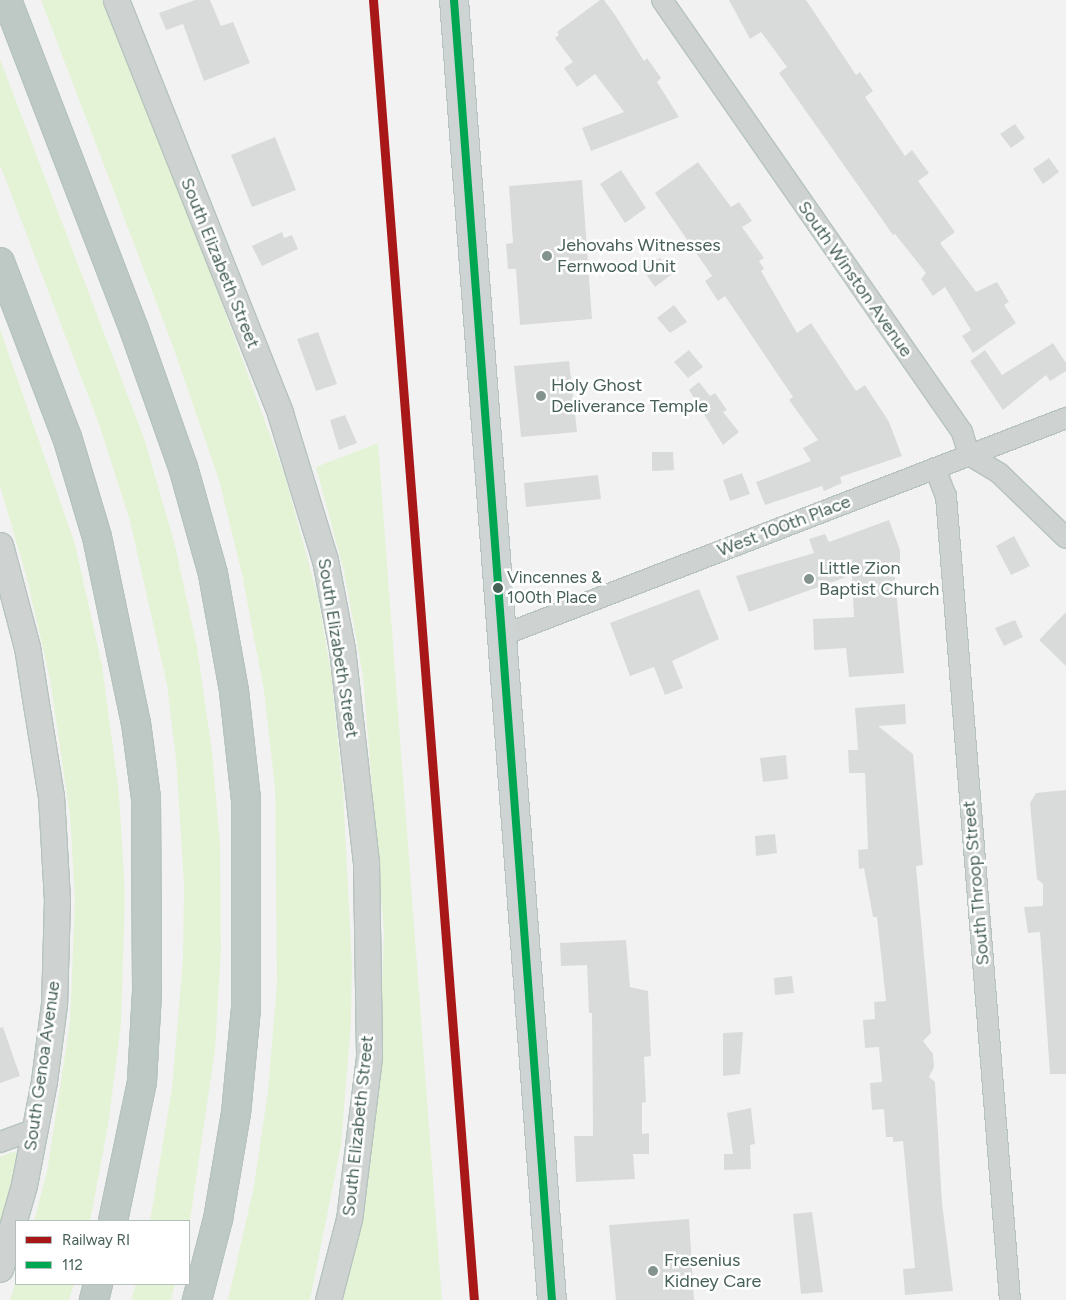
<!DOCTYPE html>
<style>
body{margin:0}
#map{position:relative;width:1066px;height:1300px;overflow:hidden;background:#f3f2f3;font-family:Figtree,sans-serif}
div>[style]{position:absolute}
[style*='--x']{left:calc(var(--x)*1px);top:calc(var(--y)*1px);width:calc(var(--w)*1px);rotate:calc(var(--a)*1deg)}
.green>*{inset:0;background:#e4f3d6}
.building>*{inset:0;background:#d9dbdb}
.roads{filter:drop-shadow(1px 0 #b6c3bf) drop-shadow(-1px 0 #b6c3bf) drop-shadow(0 1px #b6c3bf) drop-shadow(0 -1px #b6c3bf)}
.minor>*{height:20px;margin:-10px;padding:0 10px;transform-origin:10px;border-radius:10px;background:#ced3d1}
.tertiary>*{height:25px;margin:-12.5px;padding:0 12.5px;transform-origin:12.5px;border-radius:12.5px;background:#ced3d1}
.secondary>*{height:28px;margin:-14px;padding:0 14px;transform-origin:14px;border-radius:14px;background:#ced4d3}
.motorway>*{height:28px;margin:-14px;padding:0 14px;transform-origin:14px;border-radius:14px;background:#bec9c5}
.bus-1>*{height:8px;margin:-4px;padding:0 4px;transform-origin:4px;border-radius:4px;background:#00a651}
.rail-1>*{height:9px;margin:-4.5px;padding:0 4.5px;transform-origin:4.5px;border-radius:4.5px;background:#a81818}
.dots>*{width:14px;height:14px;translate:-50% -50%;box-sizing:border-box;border:2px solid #fff;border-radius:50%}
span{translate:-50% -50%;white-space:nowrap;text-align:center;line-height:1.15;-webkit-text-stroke:5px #fff;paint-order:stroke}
.bus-label{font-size:17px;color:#476157}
.left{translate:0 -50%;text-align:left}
.poi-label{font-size:18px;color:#476157}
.street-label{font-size:18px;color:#476157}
.legend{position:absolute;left:15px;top:1220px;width:175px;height:65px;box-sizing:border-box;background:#fff;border:1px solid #b5c0bc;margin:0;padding:6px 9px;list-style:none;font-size:15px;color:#476157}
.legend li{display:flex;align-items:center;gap:10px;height:25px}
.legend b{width:25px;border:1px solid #b5c0bc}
</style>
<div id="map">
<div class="green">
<div style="clip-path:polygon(41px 0,105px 0,214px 282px,285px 476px,318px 597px,331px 674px,343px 791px,352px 964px,351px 1022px,341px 1146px,310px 1300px,228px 1300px,254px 1186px,268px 1091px,277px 982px,275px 788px,264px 691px,242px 574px,219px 480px,171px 341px)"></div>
<div style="clip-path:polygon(0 59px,145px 441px,175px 545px,197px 647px,212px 751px,220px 844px,221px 950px,215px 1050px,189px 1227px,189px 1221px,150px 1221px,172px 1088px,183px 958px,184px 884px,176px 759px,167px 685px,130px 521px,99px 424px,0 165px)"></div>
<div style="clip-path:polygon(0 329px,75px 544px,102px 665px,119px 793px,125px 895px,121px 1024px,108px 1126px,90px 1221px,34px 1221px,47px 1172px,70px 1022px,75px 899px,70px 816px,50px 679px,26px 575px,0 486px)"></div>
<div style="clip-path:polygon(378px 443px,442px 1300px,343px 1300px,368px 1177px,379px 1075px,384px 931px,363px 676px,344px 571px,316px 467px)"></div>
<div style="clip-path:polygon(12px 1152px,17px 1152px,19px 1159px,0 1226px,0 1157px)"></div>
<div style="clip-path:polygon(16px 1281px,16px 1284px,74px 1284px,69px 1300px,10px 1300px)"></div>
<div style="clip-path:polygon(136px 1284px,175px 1284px,171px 1300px,131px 1300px)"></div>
</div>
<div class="building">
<div style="clip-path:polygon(195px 0,210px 0,221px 26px,233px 22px,250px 63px,204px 81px,183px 24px,166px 30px,159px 13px)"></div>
<div style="clip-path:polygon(600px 0,604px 0,615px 15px,644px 61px,647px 58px,661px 78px,657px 82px,679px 117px,591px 151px,582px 128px,624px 112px,595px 74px,577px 87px,564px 68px,573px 62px,555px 38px,559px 35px,557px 32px)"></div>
<div style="clip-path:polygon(729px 0,806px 0,856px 75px,860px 72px,873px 91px,865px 97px,905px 156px,912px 150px,929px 173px,918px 181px,955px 232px,940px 243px,976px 292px,997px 282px,1009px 302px,1004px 305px,1016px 323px,973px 353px,962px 336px,971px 330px,945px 287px,933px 296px,921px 279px,926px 273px,895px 234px,893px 235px,779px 73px,787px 67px,761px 32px,750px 39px)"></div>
<div style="clip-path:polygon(1015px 124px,1025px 138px,1011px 148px,1000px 134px)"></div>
<div style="clip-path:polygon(275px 137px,296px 190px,252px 207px,231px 155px)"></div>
<div style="clip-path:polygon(1049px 158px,1059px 172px,1043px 184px,1033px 169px)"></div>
<div style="clip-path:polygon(698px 162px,731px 207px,739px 202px,752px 221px,742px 227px,764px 258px,759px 261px,764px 269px,761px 271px,797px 333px,811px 323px,856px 391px,865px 385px,889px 422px,902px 456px,840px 477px,842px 483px,824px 491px,822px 486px,765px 505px,756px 482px,811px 461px,803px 448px,818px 440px,789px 400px,793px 397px,725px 296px,718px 301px,705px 281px,712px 276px,655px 193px)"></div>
<div style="clip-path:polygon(621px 170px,646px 208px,625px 223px,600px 184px)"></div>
<div style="clip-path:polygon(582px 180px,592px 319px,520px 325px,516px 269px,508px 269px,506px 244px,513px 243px,509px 186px)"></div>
<div style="clip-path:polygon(282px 232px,284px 238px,292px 235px,298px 249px,262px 266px,252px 246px)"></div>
<div style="clip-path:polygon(660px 258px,672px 274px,655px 287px,643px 270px)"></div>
<div style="clip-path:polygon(674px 305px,687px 322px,670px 333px,657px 318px)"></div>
<div style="clip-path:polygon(318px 332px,337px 384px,316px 391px,297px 339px)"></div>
<div style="clip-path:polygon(1053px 343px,1066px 363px,1066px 371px,1050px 381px,1046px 375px,1003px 410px,970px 361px,985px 350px,1002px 375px)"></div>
<div style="clip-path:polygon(689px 350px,703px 367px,688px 378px,674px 362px)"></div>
<div style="clip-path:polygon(569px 361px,577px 432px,521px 437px,514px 366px)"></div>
<div style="clip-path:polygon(699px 382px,710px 396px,715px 393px,727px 410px,723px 412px,739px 432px,723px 445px,689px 390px)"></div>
<div style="clip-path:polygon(345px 415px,357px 443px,339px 450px,330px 420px)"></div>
<div style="clip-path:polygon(652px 452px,673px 452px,674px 470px,652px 471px)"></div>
<div style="clip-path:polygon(742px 473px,750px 494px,730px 501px,723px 480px)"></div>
<div style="clip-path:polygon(598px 475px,601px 499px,526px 507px,524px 483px)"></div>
<div style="clip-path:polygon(889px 520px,900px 550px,900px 567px,894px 569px,904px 673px,849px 677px,846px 648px,814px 650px,813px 619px,854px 617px,852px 575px,749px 612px,736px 576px,814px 553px,809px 539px,825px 534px,829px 542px)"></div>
<div style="clip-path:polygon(1014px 536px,1030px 566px,1011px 575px,996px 546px)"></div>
<div style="clip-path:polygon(699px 589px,719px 639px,672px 661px,683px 688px,665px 695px,654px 667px,630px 676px,610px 623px)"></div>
<div style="clip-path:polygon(1066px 612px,1066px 666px,1039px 640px)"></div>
<div style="clip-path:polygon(1015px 620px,1023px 637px,1004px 646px,995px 628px)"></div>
<div style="clip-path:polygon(905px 704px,906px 724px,878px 726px,913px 754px,923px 865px,916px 866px,931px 1033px,923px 1041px,933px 1054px,934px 1067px,929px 1077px,935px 1082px,942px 1203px,953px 1291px,905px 1295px,903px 1269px,915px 1268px,903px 1141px,893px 1142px,893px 1137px,886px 1137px,884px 1109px,872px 1110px,870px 1083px,882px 1082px,879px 1047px,865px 1048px,863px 1020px,875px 1019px,874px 1002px,886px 1001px,877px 917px,873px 917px,864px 868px,859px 869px,858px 850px,868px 849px,865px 773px,849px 773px,848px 750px,858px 750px,855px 708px)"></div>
<div style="clip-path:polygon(786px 755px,788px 779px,763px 782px,760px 758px)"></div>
<div style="clip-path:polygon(1066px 790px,1066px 1074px,1050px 1074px,1040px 932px,1028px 933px,1024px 907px,1043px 906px,1043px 884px,1037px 879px,1030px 803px,1036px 793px)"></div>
<div style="clip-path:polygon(775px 834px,777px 853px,756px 856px,755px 836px)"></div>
<div style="clip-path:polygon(626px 940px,630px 987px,648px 991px,651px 1056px,644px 1057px,646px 1102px,642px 1103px,642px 1134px,649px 1133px,649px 1154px,633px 1154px,635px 1179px,576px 1182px,574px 1136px,593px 1136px,592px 1013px,589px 1013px,587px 965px,561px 966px,560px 943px)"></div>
<div style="clip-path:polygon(792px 976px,794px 993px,775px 995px,774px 978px)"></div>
<div style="clip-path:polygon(3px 1027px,20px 1076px,0 1083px,0 1028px)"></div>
<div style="clip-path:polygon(743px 1032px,740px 1074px,723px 1076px,723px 1033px)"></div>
<div style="clip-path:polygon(751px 1108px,755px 1144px,750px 1145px,751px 1169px,724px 1170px,724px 1154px,733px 1154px,727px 1113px)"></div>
<div style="clip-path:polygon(812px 1212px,823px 1292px,801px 1294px,793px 1214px)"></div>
<div style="clip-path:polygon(689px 1219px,694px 1300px,616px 1300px,609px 1225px)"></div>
</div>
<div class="roads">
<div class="minor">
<div style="--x:662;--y:0;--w:526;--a:55.22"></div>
<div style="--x:962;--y:432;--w:24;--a:73"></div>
<div style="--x:969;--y:455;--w:35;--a:31"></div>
<div style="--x:999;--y:473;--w:93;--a:44.1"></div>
<div style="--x:935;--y:468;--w:30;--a:69"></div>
<div style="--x:946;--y:496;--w:807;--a:85.45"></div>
<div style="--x:503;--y:635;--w:603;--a:-21.08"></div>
<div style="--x:0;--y:1142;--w:37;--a:-20"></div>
</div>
<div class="tertiary">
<div style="--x:116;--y:0;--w:444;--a:68.3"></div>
<div style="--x:280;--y:413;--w:154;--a:73"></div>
<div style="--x:325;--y:560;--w:91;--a:79.2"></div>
<div style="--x:342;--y:649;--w:214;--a:83.6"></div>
<div style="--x:366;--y:862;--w:195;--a:89.1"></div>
<div style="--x:369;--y:1057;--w:163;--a:97"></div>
<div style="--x:349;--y:1219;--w:84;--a:104.5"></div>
<div style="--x:0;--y:545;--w:106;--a:75.2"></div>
<div style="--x:27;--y:647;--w:64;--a:81"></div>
<div style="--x:37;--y:710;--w:87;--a:80.8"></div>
<div style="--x:51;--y:796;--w:103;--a:86.7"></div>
<div style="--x:57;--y:899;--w:105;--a:91.6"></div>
<div style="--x:54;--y:1004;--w:78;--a:97.4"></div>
<div style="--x:44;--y:1081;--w:106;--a:100.9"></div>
<div style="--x:24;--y:1185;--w:87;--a:105.9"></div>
</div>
<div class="secondary">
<div style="--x:454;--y:0;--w:1304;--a:85.69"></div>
</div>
<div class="motorway">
<div style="--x:7;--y:0;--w:353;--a:68.9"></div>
<div style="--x:134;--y:329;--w:146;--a:70.5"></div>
<div style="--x:183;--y:467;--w:111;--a:74.3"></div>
<div style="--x:213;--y:574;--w:119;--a:79.8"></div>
<div style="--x:234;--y:691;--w:109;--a:83.7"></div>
<div style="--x:246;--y:799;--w:209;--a:90"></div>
<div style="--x:246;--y:1008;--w:105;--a:95.4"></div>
<div style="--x:236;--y:1113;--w:108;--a:99.6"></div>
<div style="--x:218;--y:1219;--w:84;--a:104.5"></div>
<div style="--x:0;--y:262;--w:187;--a:69.1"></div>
<div style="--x:67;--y:437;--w:104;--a:73.3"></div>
<div style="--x:97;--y:537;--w:190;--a:78.2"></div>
<div style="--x:136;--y:723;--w:76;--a:82.4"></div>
<div style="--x:146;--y:798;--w:194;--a:89.7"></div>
<div style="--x:147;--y:992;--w:90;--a:93.2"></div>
<div style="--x:142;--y:1082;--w:142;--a:101.8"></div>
<div style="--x:94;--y:1300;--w:16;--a:-76"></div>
</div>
</div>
<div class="bus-1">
<div style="--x:454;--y:0;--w:1304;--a:85.69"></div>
</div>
<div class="rail-1">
<div style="--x:373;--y:0;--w:1304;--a:85.56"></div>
</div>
<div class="dots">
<div style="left:547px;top:256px;background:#83948e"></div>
<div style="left:541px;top:396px;background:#83948e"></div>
<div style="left:809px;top:579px;background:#83948e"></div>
<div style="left:498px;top:588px;background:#476157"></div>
<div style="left:653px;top:1271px;background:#83948e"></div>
</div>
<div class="bus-label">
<span class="left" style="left:507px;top:588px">Vincennes &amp;<br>100th Place</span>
</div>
<div class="poi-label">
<span class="left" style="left:557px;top:256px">Jehovahs Witnesses<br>Fernwood Unit</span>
<span class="left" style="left:551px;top:396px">Holy Ghost<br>Deliverance Temple</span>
<span class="left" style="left:819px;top:579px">Little Zion<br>Baptist Church</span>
<span class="left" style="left:664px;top:1271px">Fresenius<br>Kidney Care</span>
</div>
<div class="street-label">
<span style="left:220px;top:263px;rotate:68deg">South Elizabeth Street</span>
<span style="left:855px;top:279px;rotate:55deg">South Winston Avenue</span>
<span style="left:784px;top:526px;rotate:-21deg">West 100th Place</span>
<span style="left:338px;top:648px;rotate:81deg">South Elizabeth Street</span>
<span style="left:976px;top:883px;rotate:-95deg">South Throop Street</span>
<span style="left:42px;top:1066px;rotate:-82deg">South Genoa Avenue</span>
<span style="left:358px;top:1126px;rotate:-84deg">South Elizabeth Street</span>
</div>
<ul class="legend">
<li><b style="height:6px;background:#a81818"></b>Railway RI</li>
<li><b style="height:6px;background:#00a651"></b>112</li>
</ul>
</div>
